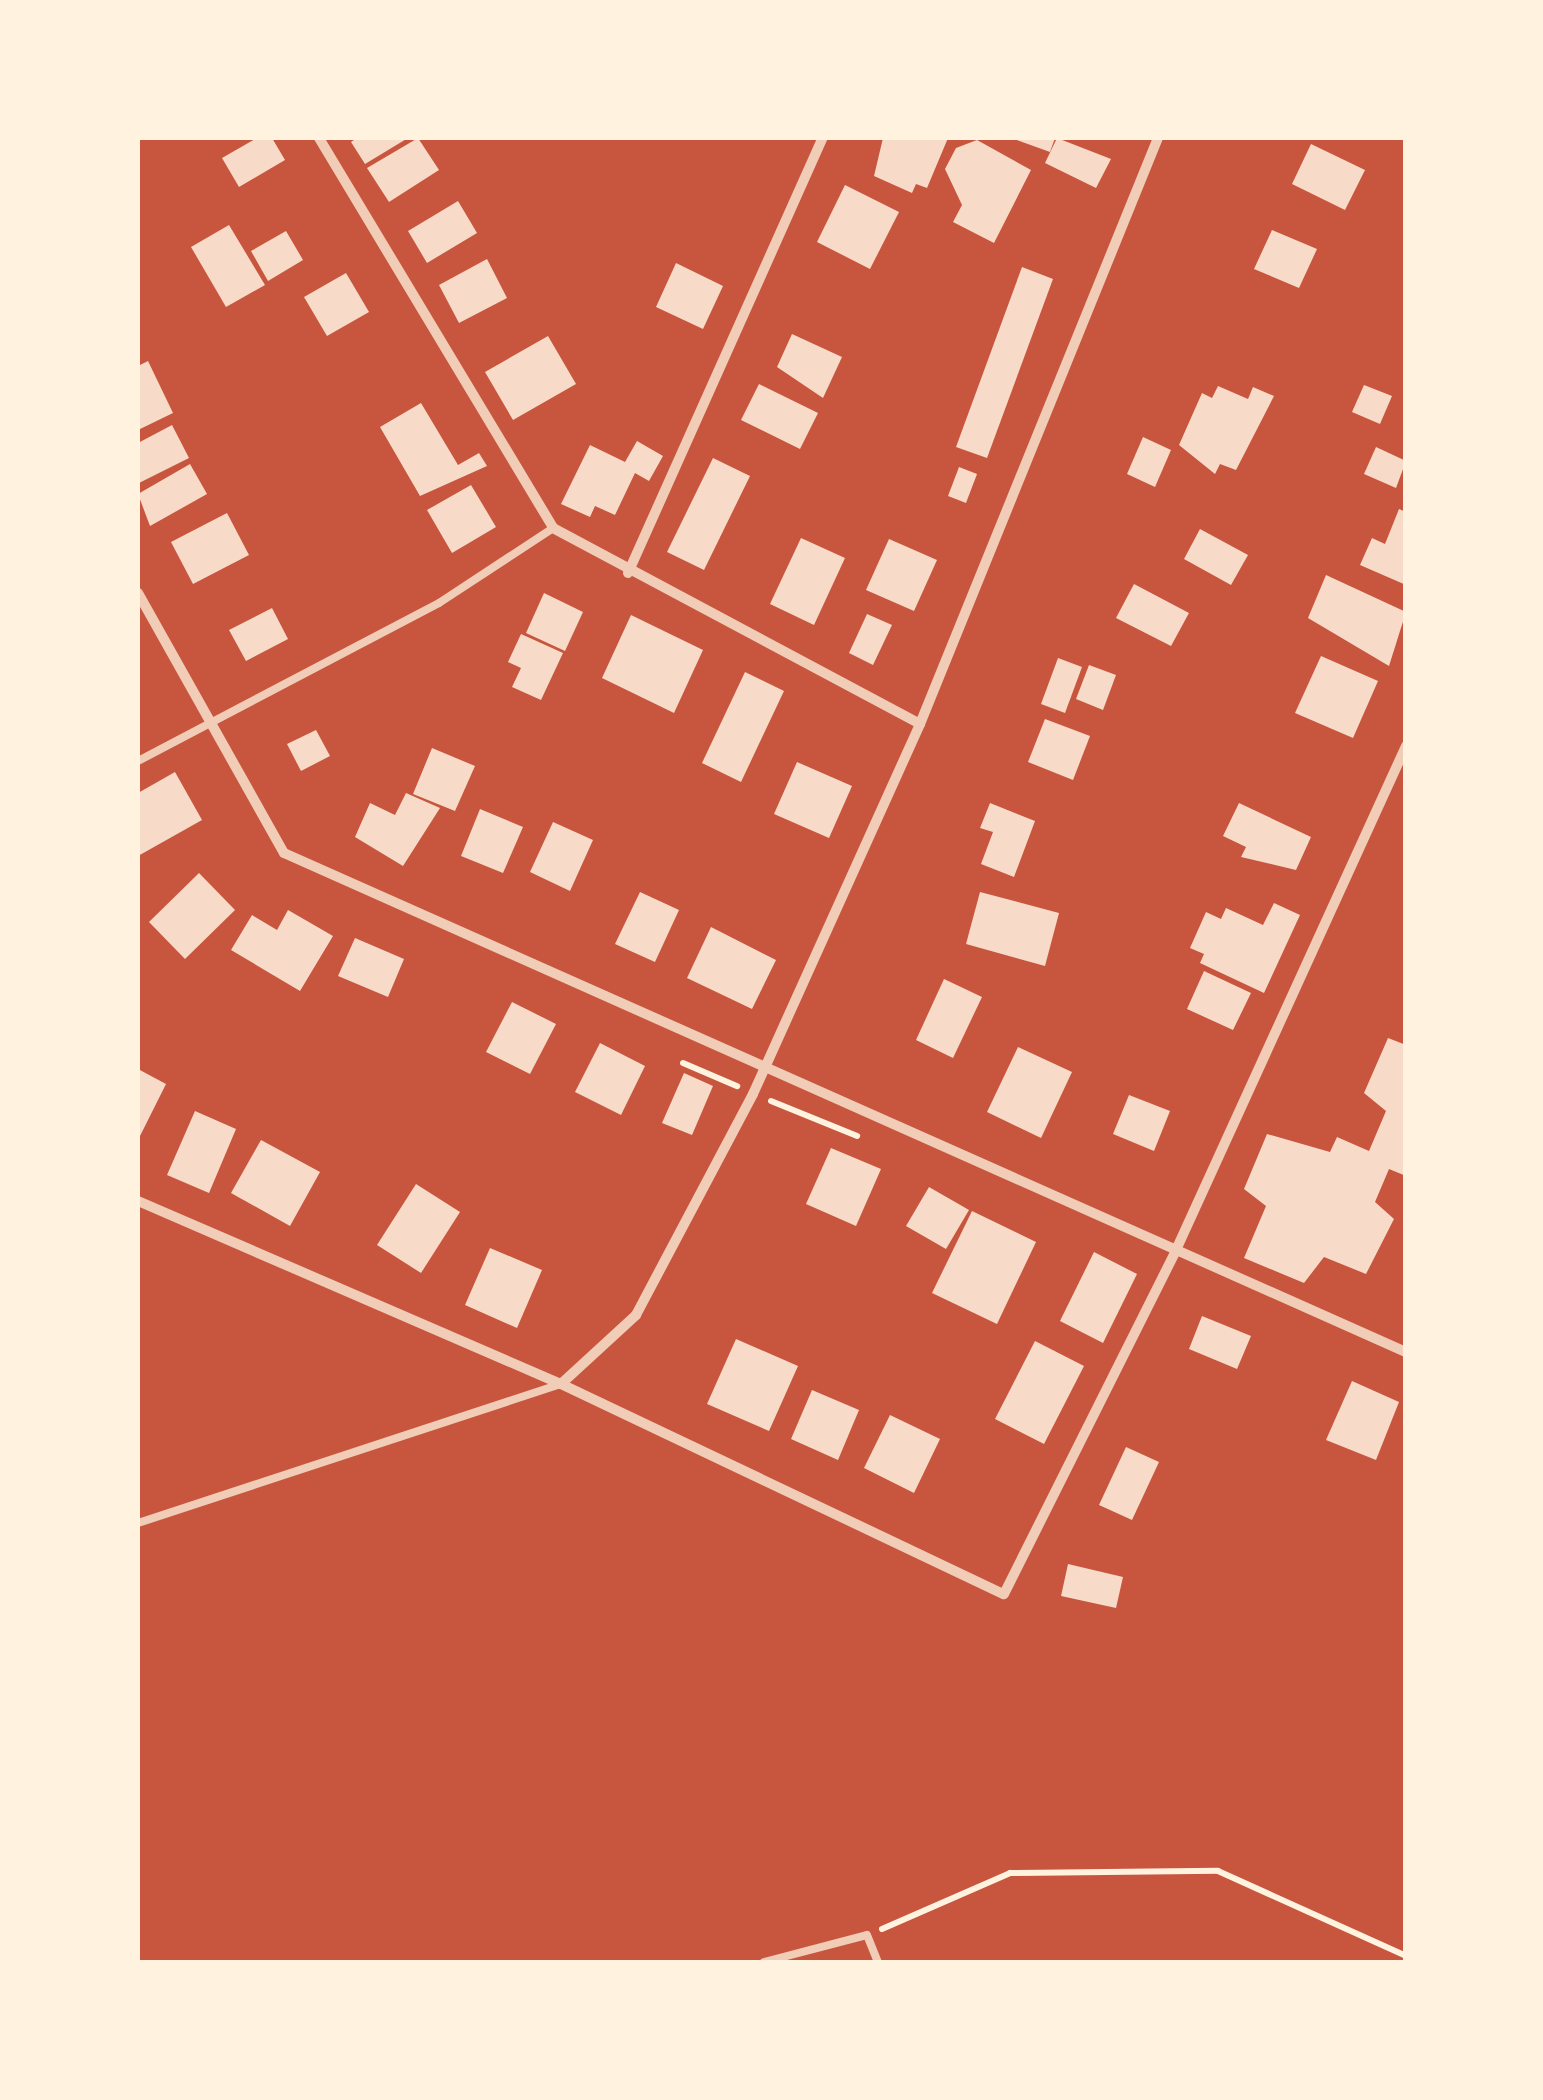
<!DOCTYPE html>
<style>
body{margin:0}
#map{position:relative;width:1543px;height:2100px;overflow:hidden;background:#c8553d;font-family:Ubuntu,sans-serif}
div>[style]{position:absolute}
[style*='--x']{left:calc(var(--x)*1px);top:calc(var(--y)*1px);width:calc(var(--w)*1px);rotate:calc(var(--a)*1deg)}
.building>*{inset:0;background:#f7dbc8}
.path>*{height:6px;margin:-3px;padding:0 3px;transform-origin:3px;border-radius:3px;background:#fff3e0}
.service>*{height:8px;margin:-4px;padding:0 4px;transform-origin:4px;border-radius:4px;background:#f1ccb7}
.minor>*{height:10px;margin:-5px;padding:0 5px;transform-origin:5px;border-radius:5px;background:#f1ccb7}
span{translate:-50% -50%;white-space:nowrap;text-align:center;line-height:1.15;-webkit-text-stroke:8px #fff3e0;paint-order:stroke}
.frame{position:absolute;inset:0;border:140px solid #fff3e0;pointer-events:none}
</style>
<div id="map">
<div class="building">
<div style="clip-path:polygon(257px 138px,272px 138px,285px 160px,239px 187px,222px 158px)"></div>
<div style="clip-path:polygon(357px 138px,408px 138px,365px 164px,351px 142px)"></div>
<div style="clip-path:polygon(418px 138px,439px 170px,389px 202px,367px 168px)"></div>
<div style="clip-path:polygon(883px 138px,948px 138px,927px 188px,916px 184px,912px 193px,874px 176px)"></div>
<div style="clip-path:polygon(1011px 138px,1055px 138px,1050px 152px)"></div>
<div style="clip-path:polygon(1057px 138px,1111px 159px,1096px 188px,1045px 163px)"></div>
<div style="clip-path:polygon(977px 140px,1031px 170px,994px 243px,953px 222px,962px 205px,945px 169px,956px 148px)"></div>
<div style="clip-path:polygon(1311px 144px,1365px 170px,1345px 210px,1292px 184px)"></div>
<div style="clip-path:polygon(845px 185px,899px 212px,870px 269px,817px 242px)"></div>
<div style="clip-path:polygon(458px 201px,477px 233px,427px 263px,408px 231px)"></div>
<div style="clip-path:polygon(229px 225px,265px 285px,226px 307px,191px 247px)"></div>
<div style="clip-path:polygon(1272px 230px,1317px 249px,1299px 288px,1254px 269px)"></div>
<div style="clip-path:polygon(286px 231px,303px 260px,268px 281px,251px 251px)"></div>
<div style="clip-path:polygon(487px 259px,507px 298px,459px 323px,439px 285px)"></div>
<div style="clip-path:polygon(676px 263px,723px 286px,703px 329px,656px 307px)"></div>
<div style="clip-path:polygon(1022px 267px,1053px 279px,987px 458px,956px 447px)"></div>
<div style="clip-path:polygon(346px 273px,369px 312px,327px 336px,304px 297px)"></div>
<div style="clip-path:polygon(792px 334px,842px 357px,823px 398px,777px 367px)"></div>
<div style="clip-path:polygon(548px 336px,576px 384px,513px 420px,485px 372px)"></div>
<div style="clip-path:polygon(148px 361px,173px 413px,138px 430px,138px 366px)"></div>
<div style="clip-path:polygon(759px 384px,818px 413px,800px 449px,741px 420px)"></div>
<div style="clip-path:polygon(1364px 385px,1392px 396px,1380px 424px,1352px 412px)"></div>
<div style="clip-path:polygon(1218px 386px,1248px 399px,1253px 387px,1274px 396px,1236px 470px,1220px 464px,1215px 474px,1179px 445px,1202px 393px,1212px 398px)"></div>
<div style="clip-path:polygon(421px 403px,458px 465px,479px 453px,487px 466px,420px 496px,380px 427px)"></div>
<div style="clip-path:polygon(172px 425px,189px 458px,139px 483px,138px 443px)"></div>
<div style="clip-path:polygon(1143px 437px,1171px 450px,1155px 487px,1127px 474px)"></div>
<div style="clip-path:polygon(637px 441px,663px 456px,649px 481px,635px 473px,615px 515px,595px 506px,590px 517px,561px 504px,590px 445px,625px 462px)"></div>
<div style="clip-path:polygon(1376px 447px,1406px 461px,1396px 488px,1364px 474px)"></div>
<div style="clip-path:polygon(713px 458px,750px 476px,704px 570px,667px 552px)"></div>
<div style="clip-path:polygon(190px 464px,207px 494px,150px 526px,138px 494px)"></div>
<div style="clip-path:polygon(959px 467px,977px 474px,966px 503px,948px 496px)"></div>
<div style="clip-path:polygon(471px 485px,496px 527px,452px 553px,427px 510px)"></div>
<div style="clip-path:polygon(1399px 509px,1406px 512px,1406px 585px,1360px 565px,1372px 538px,1385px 544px)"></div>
<div style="clip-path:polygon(227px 513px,249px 555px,193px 584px,171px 542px)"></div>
<div style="clip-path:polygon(1200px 529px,1248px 555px,1231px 585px,1184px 559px)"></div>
<div style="clip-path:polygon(801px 538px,845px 558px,814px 625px,770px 604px)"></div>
<div style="clip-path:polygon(889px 539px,937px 560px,914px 611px,866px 590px)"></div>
<div style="clip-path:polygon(1326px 575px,1406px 612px,1389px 666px,1308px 618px)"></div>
<div style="clip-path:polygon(1134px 584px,1189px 613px,1171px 646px,1116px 618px)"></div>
<div style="clip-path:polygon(544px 593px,583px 612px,565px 651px,526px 633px)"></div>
<div style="clip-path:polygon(272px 608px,288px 639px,246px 661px,229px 630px)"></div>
<div style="clip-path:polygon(867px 614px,892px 625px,873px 665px,849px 653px)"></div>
<div style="clip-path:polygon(631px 615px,703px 650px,674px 713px,602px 678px)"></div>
<div style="clip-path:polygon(521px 634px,563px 653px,541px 700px,512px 687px,521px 668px,508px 662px)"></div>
<div style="clip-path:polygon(1321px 656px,1378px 681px,1353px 738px,1295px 713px)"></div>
<div style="clip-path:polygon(1058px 658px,1082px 667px,1065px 713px,1041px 704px)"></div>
<div style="clip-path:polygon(1089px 665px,1116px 675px,1103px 710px,1076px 699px)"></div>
<div style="clip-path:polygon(745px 672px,784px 691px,741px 782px,702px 763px)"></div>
<div style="clip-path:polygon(1045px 719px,1090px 736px,1073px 780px,1028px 762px)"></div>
<div style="clip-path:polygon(316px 730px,330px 756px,301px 771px,287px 744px)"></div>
<div style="clip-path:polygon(432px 748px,475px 766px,455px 811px,413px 794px)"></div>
<div style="clip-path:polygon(797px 762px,852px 786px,829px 838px,774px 814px)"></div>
<div style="clip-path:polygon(175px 772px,202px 820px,138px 856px,138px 793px)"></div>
<div style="clip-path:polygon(406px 793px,440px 808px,403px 866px,355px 837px,370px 803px,395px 815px)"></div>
<div style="clip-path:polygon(990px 803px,1035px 821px,1014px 877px,981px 864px,993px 832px,980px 828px)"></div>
<div style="clip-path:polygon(1239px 803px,1311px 837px,1296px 870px,1241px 857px,1246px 847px,1223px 836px)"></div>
<div style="clip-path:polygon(480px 809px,523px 827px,503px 873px,461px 856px)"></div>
<div style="clip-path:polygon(553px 822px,593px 840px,570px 891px,530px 872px)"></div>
<div style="clip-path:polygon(199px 873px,235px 910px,185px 959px,149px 922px)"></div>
<div style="clip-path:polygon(640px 892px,679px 910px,655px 962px,615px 944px)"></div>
<div style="clip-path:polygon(980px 892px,1059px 913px,1045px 966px,966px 944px)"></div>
<div style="clip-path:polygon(1274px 903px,1300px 915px,1264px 993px,1200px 963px,1204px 954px,1190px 948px,1206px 912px,1221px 919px,1226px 908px,1263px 925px)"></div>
<div style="clip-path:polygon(288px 910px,333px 936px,300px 991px,231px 950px,252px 915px,277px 930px)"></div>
<div style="clip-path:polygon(711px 927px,776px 960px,752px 1009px,687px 978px)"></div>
<div style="clip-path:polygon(355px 938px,404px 959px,388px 997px,338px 976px)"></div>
<div style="clip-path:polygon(1204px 971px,1251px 993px,1233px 1030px,1187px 1009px)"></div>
<div style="clip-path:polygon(944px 979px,982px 997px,953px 1058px,916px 1040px)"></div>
<div style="clip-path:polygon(512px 1002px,556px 1024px,530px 1074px,486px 1052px)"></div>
<div style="clip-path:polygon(1388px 1038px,1406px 1045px,1406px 1176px,1389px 1169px,1375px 1202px,1394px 1219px,1366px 1274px,1324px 1257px,1304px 1283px,1244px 1258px,1266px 1206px,1244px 1189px,1267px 1134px,1330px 1152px,1337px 1137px,1369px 1151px,1386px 1111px,1364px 1093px)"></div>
<div style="clip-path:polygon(600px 1043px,645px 1066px,621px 1115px,575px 1092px)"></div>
<div style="clip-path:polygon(1018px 1047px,1072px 1072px,1041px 1138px,987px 1112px)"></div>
<div style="clip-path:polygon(138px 1069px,166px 1084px,138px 1140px)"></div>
<div style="clip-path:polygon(684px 1073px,713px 1086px,692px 1135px,662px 1123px)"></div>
<div style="clip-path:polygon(1129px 1095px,1170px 1111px,1154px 1151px,1113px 1134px)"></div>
<div style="clip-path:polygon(195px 1111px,236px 1129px,209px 1193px,167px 1175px)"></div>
<div style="clip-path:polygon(261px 1140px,320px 1172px,290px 1226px,231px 1193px)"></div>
<div style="clip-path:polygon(831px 1148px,881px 1169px,856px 1226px,806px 1204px)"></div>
<div style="clip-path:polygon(416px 1184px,460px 1212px,421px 1273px,377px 1245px)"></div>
<div style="clip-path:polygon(929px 1187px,969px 1210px,946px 1249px,906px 1226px)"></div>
<div style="clip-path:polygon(972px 1211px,1036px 1242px,997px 1324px,932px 1293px)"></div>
<div style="clip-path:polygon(490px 1248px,542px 1270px,517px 1328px,465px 1305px)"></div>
<div style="clip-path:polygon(1094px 1252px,1137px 1274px,1103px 1343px,1060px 1321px)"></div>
<div style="clip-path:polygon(1202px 1316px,1251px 1336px,1237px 1369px,1189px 1349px)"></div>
<div style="clip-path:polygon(736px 1339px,798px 1366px,769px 1431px,707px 1404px)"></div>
<div style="clip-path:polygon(1035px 1341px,1084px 1366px,1044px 1444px,995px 1419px)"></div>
<div style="clip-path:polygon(1352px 1381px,1399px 1402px,1376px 1460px,1326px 1440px)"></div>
<div style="clip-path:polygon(812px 1390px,859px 1410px,838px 1460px,791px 1439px)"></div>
<div style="clip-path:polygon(890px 1415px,940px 1439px,914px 1493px,864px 1468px)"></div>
<div style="clip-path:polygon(1126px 1447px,1159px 1462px,1132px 1520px,1099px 1505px)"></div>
<div style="clip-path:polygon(1068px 1564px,1123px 1577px,1116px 1608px,1061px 1596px)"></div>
</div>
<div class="path">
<div style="--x:683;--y:1063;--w:59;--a:23.1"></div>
<div style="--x:771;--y:1101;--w:93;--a:22.1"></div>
<div style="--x:882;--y:1929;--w:140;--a:-23.6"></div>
<div style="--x:1010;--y:1873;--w:208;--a:-0.6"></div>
<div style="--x:1218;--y:1871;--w:206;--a:24.3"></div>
</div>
<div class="service">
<div style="--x:138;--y:761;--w:340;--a:-27.7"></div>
<div style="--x:439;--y:603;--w:136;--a:-33.3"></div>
<div style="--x:138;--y:1523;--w:445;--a:-18.2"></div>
<div style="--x:764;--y:1962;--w:106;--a:-14.7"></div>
<div style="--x:867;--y:1935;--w:29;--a:68"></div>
</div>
<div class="minor">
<div style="--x:319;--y:138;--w:455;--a:59"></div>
<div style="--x:553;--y:528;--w:416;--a:28.1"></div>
<div style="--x:628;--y:573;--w:477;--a:-65.9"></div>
<div style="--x:138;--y:593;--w:298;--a:60.7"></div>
<div style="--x:284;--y:853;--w:1228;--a:23.98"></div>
<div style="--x:138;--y:1201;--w:461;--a:23.4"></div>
<div style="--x:561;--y:1384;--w:490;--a:25.4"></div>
<div style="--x:1004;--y:1594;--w:385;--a:-63.4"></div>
<div style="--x:1176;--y:1250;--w:554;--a:-65.47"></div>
<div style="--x:561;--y:1384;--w:102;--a:-42.6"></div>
<div style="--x:636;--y:1315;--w:250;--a:-62.1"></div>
<div style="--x:753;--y:1094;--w:406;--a:-65.7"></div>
<div style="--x:920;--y:724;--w:632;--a:-67.9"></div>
</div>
<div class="frame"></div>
</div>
